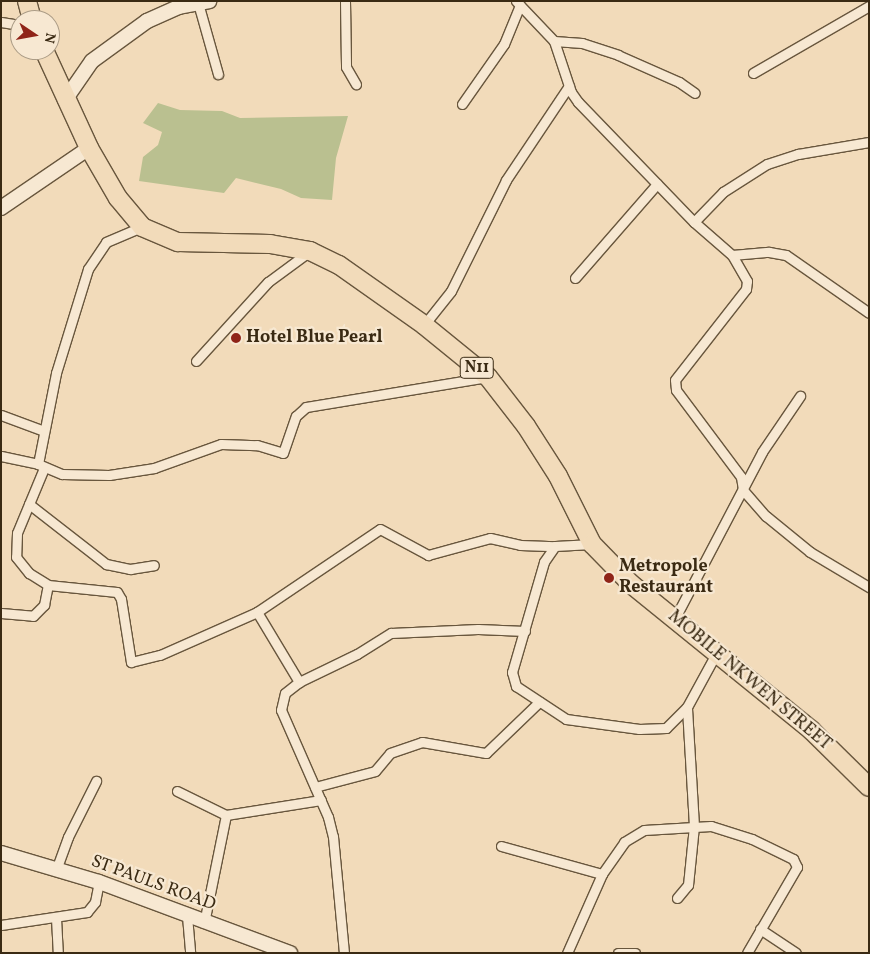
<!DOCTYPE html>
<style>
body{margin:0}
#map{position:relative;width:870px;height:954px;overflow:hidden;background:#f2dbba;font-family:Vollkorn,serif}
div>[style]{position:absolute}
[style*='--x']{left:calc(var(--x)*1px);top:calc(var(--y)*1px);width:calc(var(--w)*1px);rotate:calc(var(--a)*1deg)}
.green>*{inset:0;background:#bac090}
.roads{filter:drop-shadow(1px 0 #68563d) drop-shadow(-1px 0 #68563d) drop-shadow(0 1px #68563d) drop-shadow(0 -1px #68563d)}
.street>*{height:9px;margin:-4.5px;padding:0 4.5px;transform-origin:4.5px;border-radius:4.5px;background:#f7e8d2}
.secondary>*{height:14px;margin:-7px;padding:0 7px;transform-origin:7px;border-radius:7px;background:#f7e8d2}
.highway>*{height:18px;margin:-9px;padding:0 9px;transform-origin:9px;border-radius:9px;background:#f2dbba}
.dots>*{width:14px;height:14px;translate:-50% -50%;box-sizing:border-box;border:2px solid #f7e8d2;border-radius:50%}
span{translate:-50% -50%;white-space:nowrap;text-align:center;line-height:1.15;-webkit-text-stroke:4.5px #f7e8d2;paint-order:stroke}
.shield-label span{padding:1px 4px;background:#f7e8d2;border:1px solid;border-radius:4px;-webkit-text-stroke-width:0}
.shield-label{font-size:16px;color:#3a2a13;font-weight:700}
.poi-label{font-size:18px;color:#3a2a13;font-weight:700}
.left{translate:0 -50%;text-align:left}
.street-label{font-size:18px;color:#3a2a13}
.frame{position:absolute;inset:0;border:2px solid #3a2a13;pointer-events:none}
.north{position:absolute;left:10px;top:10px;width:50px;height:50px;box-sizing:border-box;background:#f7e8d2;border:1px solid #ab9c86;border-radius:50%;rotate:102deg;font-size:14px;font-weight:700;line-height:20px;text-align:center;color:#3a2a13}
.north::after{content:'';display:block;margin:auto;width:18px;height:22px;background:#8f2418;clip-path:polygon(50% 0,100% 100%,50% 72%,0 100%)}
</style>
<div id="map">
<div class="green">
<div style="clip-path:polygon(158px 103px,180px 110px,222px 111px,240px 118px,348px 116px,336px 158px,332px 200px,301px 198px,281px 189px,236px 178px,224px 193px,139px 181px,143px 157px,158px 145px,162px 132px,143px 123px)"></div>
</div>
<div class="roads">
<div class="street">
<div style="--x:345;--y:1;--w:66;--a:89.1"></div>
<div style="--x:346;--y:67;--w:20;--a:60"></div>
<div style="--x:516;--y:1;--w:55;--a:46.5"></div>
<div style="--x:554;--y:41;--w:54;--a:71.6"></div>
<div style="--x:571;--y:92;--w:12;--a:55"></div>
<div style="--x:578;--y:102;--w:167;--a:46"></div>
<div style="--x:694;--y:222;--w:50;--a:41"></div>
<div style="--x:732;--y:255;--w:37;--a:-5"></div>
<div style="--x:769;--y:252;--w:17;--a:10"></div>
<div style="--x:786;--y:255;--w:101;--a:34.9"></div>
<div style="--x:198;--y:3;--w:74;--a:74.3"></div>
<div style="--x:1;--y:22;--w:19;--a:9"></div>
<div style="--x:554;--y:41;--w:28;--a:4"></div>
<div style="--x:582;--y:43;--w:38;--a:18"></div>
<div style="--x:618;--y:55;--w:67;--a:23.9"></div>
<div style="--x:679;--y:82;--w:19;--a:35"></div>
<div style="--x:753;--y:73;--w:134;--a:-30"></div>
<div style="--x:462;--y:104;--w:73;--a:-55"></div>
<div style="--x:504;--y:44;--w:42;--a:-67.7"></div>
<div style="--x:694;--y:222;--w:42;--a:-46"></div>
<div style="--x:723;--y:192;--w:52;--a:-32.5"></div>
<div style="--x:767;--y:164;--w:33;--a:-18"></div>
<div style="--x:798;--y:154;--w:72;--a:-9.6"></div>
<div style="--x:732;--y:255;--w:30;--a:60"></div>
<div style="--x:747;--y:281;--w:8;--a:97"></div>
<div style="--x:746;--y:289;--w:115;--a:128"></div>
<div style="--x:675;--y:380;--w:10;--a:84"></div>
<div style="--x:676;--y:390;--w:109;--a:53.2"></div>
<div style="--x:741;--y:477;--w:13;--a:81"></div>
<div style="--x:743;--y:490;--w:35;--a:49"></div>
<div style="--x:766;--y:516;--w:57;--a:39.3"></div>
<div style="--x:810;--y:552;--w:69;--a:30.7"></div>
<div style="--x:575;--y:278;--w:125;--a:-48.9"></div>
<div style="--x:424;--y:325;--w:43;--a:-51.5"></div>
<div style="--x:451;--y:291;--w:124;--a:-63.6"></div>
<div style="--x:506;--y:180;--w:113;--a:-56.2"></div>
<div style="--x:196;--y:361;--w:107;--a:-47.7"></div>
<div style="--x:268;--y:282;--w:52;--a:-36.4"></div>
<div style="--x:1;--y:415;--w:46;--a:20.4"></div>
<div style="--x:1;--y:456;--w:38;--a:12"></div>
<div style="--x:38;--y:464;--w:93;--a:-78.8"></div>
<div style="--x:56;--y:373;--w:109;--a:-72.9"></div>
<div style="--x:88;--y:269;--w:32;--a:-56"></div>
<div style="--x:106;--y:242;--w:39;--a:-23"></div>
<div style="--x:38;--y:464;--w:26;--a:23"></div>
<div style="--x:62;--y:474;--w:47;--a:1.2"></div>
<div style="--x:109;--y:475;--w:46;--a:-8.8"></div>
<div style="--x:154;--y:468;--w:71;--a:-19.7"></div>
<div style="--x:221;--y:444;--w:36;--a:2"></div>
<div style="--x:257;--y:445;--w:27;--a:17"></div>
<div style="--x:283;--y:453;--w:39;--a:-71"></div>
<div style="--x:296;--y:416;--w:13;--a:-42"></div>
<div style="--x:306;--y:407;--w:184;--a:-9.4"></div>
<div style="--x:44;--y:468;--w:70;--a:112.6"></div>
<div style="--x:17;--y:533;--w:24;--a:92"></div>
<div style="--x:16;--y:557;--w:21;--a:51"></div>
<div style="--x:29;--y:573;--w:22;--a:32"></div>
<div style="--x:48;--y:585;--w:69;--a:5.8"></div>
<div style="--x:117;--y:592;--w:8;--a:60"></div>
<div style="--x:121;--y:599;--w:64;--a:81"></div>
<div style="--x:131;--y:662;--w:30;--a:-14"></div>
<div style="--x:160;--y:655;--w:106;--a:-23.9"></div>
<div style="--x:257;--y:612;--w:148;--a:-34"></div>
<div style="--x:380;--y:529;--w:55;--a:28.4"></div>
<div style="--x:428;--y:555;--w:64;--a:-15.3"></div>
<div style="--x:490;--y:538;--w:31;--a:13"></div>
<div style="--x:520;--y:545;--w:35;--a:2"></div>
<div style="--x:29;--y:504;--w:98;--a:37.9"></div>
<div style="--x:106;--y:564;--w:25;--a:12"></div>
<div style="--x:130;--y:569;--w:24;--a:-9"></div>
<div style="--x:592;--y:544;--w:37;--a:177"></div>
<div style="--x:555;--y:546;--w:19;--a:125"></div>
<div style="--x:544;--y:562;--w:115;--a:106.2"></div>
<div style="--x:512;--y:672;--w:15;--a:74"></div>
<div style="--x:516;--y:686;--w:60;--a:33.4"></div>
<div style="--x:566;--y:719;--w:74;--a:7.8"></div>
<div style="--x:639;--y:729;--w:27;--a:-2"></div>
<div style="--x:666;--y:728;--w:30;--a:-45"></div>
<div style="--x:687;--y:707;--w:63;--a:-61.4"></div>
<div style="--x:257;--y:612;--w:82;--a:59"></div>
<div style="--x:1;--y:613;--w:32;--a:5"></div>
<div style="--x:33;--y:616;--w:16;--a:-45"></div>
<div style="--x:44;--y:605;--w:20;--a:-79"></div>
<div style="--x:675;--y:618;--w:187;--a:-62.3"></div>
<div style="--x:762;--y:452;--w:68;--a:-55.8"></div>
<div style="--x:315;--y:787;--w:62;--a:-14.9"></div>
<div style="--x:375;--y:771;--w:23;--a:-50"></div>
<div style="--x:390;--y:753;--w:34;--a:-19"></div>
<div style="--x:422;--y:742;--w:65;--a:9.8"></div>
<div style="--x:486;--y:753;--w:74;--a:-43.9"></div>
<div style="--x:177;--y:791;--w:55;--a:26.1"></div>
<div style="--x:226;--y:815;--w:96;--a:-9"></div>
<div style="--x:501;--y:846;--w:105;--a:15.5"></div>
<div style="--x:56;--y:870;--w:35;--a:-70"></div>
<div style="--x:68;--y:837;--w:63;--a:-63.4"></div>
<div style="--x:677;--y:898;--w:17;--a:-50"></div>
<div style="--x:688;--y:885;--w:59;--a:-84.2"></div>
<div style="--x:694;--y:826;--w:119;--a:-93.4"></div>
<div style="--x:187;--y:916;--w:37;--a:85"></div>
<div style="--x:56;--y:918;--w:35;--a:87"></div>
<div style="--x:204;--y:923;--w:110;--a:-78.5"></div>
<div style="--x:1;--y:925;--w:87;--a:-8.6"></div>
<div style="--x:87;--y:912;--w:13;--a:-51"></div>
<div style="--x:95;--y:902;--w:20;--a:-79"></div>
<div style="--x:760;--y:929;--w:43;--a:33.7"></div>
<div style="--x:344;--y:953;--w:117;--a:-95.4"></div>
<div style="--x:333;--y:837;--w:21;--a:-104"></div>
<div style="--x:328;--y:817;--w:117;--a:-113.7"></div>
<div style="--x:281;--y:710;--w:17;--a:-77"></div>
<div style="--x:285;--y:693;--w:18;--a:-38"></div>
<div style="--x:299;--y:682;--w:64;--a:-25.8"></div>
<div style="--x:357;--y:654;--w:40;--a:-32"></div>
<div style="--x:391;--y:633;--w:87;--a:-2.6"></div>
<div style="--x:478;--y:629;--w:47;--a:2.4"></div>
<div style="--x:567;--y:953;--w:86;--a:-66.1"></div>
<div style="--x:602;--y:874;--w:39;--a:-55"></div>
<div style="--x:624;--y:842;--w:23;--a:-31"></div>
<div style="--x:644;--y:830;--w:67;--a:-3.4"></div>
<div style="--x:711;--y:826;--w:43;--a:17.6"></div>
<div style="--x:752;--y:839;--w:46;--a:26"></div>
<div style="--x:793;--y:859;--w:9;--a:63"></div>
<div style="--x:797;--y:867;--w:99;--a:120.2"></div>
<div style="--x:618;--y:953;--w:17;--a:0"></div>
</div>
<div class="secondary">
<div style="--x:65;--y:100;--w:47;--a:-55.3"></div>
<div style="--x:92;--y:61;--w:68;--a:-36"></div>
<div style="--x:147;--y:21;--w:35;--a:-24"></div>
<div style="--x:179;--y:7;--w:31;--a:-11"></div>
<div style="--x:1;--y:208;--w:107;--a:-34.3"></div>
<div style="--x:1;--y:853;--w:102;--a:16.5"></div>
<div style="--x:99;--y:882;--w:204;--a:20.4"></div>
</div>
<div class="highway">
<div style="--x:27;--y:1;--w:20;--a:75"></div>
<div style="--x:44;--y:50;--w:108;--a:65.3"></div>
<div style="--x:89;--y:148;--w:58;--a:59.9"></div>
<div style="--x:118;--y:198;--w:38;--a:50"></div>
<div style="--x:142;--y:227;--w:39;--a:23"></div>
<div style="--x:178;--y:242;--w:92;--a:1.2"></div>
<div style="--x:270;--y:244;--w:41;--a:9.9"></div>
<div style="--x:310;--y:251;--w:32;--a:26"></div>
<div style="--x:339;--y:265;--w:104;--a:35.2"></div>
<div style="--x:424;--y:325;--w:82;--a:39.1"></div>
<div style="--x:488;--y:377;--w:62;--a:52.2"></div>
<div style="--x:526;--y:426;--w:59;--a:57.4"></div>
<div style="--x:558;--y:476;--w:76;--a:63.4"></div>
<div style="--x:592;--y:544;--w:56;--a:45.7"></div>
<div style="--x:631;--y:584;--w:232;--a:39"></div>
<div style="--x:811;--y:730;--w:81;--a:44.5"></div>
</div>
</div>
<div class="dots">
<div style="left:236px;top:338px;background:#8f2418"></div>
<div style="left:609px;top:578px;background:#8f2418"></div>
</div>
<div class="shield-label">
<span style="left:477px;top:368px">N11</span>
</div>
<div class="poi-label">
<span class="left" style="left:246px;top:338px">Hotel Blue Pearl</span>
<span class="left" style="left:619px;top:578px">Metropole<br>Restaurant</span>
</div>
<div class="street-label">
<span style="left:749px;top:681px;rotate:40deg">MOBILE NKWEN STREET</span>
<span style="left:153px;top:884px;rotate:20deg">ST PAULS ROAD</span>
</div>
<div class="frame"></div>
<div class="north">N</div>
</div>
